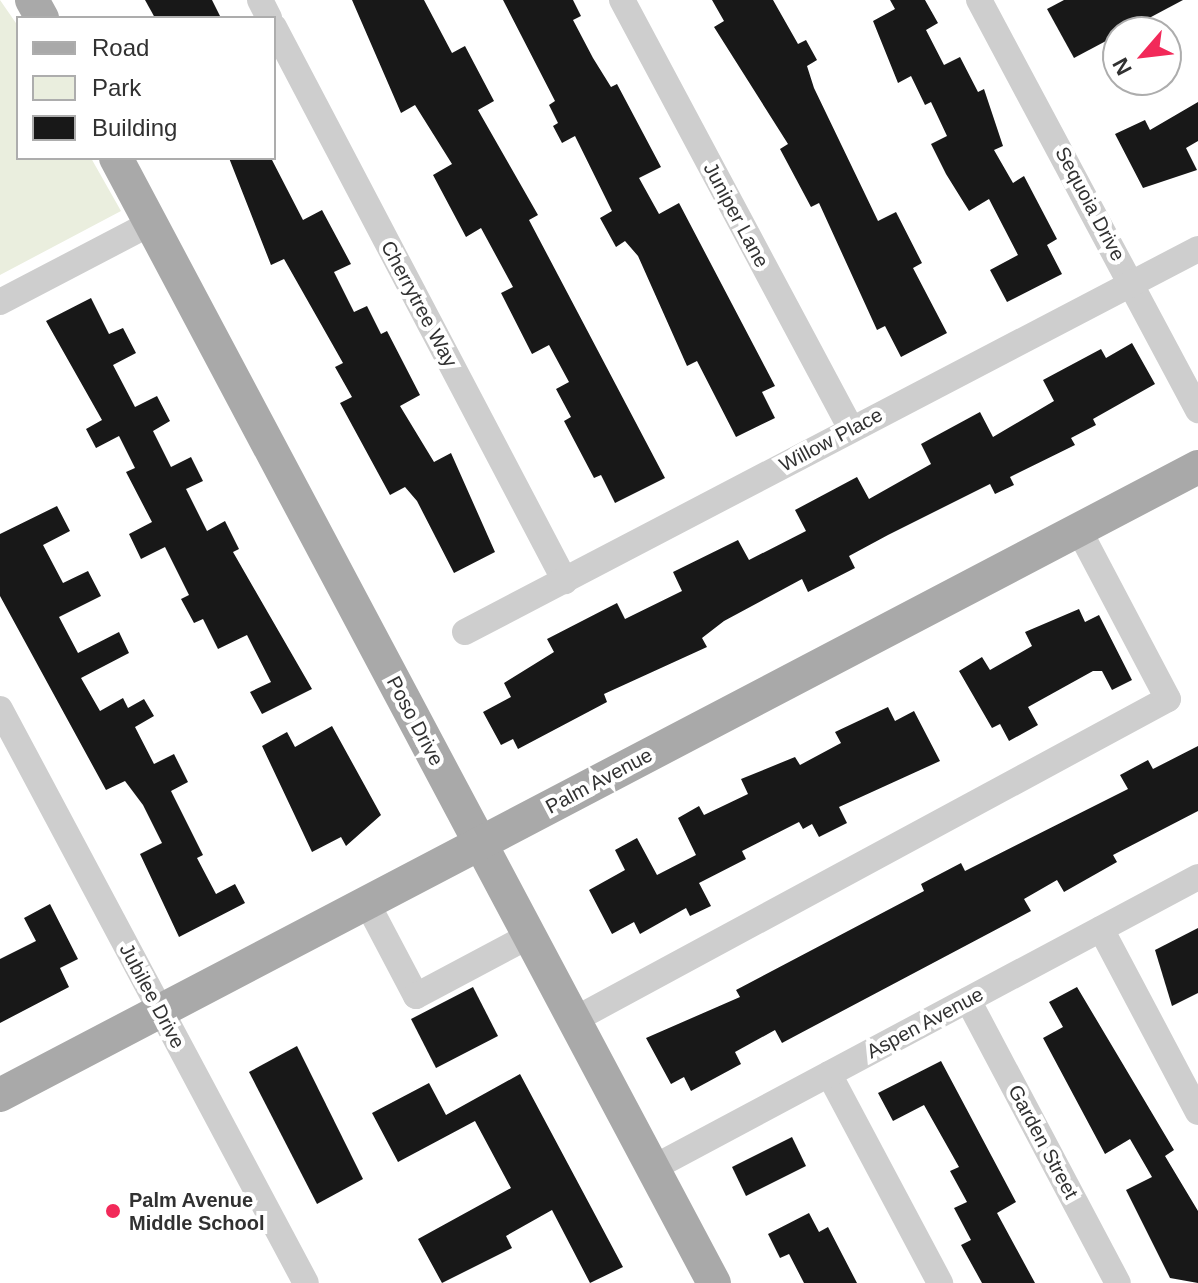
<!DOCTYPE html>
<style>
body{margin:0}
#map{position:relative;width:1198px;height:1283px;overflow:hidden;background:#fff;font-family:Helvetica,sans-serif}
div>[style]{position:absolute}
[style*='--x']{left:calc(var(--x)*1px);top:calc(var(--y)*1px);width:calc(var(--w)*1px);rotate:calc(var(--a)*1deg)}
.green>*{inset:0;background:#eaeede}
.building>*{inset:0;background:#181818}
.minor>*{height:26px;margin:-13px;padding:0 13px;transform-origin:13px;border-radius:13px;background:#cecece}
.major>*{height:34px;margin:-17px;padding:0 17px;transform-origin:17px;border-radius:17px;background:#a9a9a9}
.dots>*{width:22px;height:22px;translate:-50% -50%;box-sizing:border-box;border:4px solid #fff;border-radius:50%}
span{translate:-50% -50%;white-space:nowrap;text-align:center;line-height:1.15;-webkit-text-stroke:8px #fff;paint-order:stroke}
.street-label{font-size:20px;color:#313131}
.poi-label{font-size:20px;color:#313131;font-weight:700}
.left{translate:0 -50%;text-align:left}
.legend{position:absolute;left:16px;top:16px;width:260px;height:144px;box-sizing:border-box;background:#fff;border:2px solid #adadad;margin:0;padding:10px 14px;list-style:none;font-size:24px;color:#313131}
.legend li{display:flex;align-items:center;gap:16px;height:40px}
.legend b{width:40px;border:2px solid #adadad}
.north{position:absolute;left:1102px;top:16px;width:80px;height:80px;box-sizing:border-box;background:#fff;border:2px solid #adadad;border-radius:50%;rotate:242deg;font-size:22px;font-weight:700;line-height:32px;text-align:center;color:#313131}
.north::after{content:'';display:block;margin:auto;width:28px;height:36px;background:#f22959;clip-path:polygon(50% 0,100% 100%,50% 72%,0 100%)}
</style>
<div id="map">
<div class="green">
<div style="clip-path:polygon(0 0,18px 26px,18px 158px,91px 158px,121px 211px,0 275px)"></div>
</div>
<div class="building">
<div style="clip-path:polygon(145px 0,212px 0,221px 18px,155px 18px)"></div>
<div style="clip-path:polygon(352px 0,424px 0,452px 53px,465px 46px,494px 101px,478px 110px,538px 215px,529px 220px,665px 478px,615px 503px,601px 475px,594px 478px,564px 421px,571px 417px,556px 389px,569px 382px,549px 345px,532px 354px,501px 293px,513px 287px,481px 228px,466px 237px,433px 175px,452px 164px,415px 105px,401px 113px)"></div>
<div style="clip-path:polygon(503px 0,573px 0,581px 16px,573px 20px,593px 58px,611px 87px,617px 84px,661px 167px,639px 178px,659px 214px,679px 203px,775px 386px,762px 392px,775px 418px,736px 437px,697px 361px,687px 366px,638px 256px,625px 241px,616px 247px,600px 218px,612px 211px,575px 136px,562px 143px,553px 126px,558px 123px,549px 105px,555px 101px)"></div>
<div style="clip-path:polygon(712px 0,773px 0,798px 44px,806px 40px,817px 60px,807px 66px,814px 88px,878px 221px,896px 212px,922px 263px,913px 268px,947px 333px,901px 357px,885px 326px,877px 330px,819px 203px,811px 207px,780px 149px,788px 144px,714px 27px,724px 21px)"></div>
<div style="clip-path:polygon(890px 0,925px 0,938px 23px,926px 30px,944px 65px,960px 57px,978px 92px,984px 89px,1003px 146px,994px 150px,1013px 183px,1024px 176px,1057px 239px,1047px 245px,1062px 274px,1007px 302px,990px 270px,1018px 255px,989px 199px,969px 211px,946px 174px,931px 144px,947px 136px,931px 102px,925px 105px,911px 76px,898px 83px,873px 21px,895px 9px)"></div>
<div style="clip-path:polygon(1064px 0,1183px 0,1074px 58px,1047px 9px)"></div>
<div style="clip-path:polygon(1198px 102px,1198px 141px,1186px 148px,1197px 170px,1143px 188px,1115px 134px,1145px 120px,1150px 130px)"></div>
<div style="clip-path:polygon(229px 158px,271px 158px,303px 220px,322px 210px,351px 264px,334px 272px,354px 312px,367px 306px,381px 334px,387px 331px,420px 395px,400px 406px,434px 462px,451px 453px,495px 552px,454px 573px,417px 501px,405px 487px,390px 495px,340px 403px,352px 397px,335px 367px,343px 363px,284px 259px,271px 265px)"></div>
<div style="clip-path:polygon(91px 298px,109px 334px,123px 328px,136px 353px,113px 365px,135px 407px,157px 396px,170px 421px,153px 431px,171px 467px,191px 457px,203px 481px,186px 489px,207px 531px,225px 521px,239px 549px,233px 552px,312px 689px,262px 714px,250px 692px,271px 682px,247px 635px,218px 649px,203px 619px,194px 623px,181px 599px,189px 595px,165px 547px,141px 559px,129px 534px,152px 522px,126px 472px,135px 468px,119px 436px,96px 448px,86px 429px,102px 420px,46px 321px)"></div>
<div style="clip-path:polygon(1132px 343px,1155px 384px,1093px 419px,1096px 425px,1071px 438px,1075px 445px,1010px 477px,1014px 485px,995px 494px,990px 484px,888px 535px,849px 556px,855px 568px,808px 592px,802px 579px,724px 621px,702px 638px,707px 647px,604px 694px,607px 702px,518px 749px,513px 739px,501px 745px,483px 712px,511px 697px,504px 683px,554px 652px,547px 639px,617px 603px,625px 619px,682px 591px,673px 572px,738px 540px,749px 560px,806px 531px,795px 510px,857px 477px,869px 499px,931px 464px,921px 444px,980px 412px,993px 437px,1054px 401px,1043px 380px,1101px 349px,1106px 358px)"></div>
<div style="clip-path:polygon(57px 506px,70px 531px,43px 545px,63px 583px,88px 571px,101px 596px,59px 617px,78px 653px,119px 632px,129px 653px,81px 678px,100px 711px,123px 698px,128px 708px,144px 699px,154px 716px,135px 727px,154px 764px,174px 754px,188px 782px,171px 791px,203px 855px,197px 858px,216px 894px,235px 884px,245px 903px,179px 937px,140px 854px,162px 843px,143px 805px,125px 781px,106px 790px,0 596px,0 534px)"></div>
<div style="clip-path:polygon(1079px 609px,1085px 622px,1099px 615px,1132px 680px,1112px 690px,1102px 671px,1093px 671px,1028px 707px,1038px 725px,1009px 741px,1000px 724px,992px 728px,959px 671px,982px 657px,990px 670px,1032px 646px,1025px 632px)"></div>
<div style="clip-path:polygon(888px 707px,895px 721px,914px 711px,940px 761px,839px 807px,847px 823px,819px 837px,812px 824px,803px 829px,799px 822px,742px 851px,746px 859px,699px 883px,711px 906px,690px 916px,686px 908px,640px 934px,634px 922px,612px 934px,589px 890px,625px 870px,615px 850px,637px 838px,657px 875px,696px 855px,678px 818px,699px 806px,704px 815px,748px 794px,741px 779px,795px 757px,800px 765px,841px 743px,835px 732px)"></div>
<div style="clip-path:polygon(332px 726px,381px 815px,346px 846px,341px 837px,312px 852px,262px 746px,287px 732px,295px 747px)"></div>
<div style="clip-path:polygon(1198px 746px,1198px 811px,1113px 855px,1117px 862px,1064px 892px,1057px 880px,1024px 899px,1031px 911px,797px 1035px,782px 1043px,775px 1030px,735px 1052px,741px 1064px,691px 1091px,684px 1077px,671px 1084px,646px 1038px,740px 997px,736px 990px,924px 891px,921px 884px,961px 863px,965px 871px,1128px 789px,1120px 775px,1148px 760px,1153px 769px)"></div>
<div style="clip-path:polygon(50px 904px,78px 959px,60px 968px,69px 987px,0 1023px,0 959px,36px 941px,24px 918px)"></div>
<div style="clip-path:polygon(1198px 928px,1198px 993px,1172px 1006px,1155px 950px)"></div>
<div style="clip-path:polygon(473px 987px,498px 1036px,436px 1068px,411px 1019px)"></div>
<div style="clip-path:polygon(1077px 987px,1174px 1150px,1165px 1156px,1198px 1211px,1198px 1283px,1170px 1278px,1126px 1190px,1152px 1177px,1130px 1139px,1105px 1154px,1043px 1038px,1063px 1027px,1049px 1002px)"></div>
<div style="clip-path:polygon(297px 1046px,363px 1179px,317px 1204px,249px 1072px)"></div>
<div style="clip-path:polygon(941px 1061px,1016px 1202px,997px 1213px,1035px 1283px,982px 1283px,961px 1245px,971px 1240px,954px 1208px,967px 1202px,950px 1171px,959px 1167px,924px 1105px,893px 1121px,878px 1093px)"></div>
<div style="clip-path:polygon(520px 1074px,623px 1267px,590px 1283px,552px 1210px,506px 1236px,512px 1248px,442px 1283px,418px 1239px,511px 1188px,475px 1121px,398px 1162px,372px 1113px,429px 1083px,446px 1115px)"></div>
<div style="clip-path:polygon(792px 1137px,806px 1166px,746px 1196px,732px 1167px)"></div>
<div style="clip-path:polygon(809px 1213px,819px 1232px,828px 1227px,857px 1283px,804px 1283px,789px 1254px,780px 1258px,768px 1234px)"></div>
</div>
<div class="minor">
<div style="--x:260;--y:0;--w:20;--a:63"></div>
<div style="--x:622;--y:0;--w:486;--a:61.9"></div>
<div style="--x:979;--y:0;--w:465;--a:61.9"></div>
<div style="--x:274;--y:27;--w:626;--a:62.29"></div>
<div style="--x:0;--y:302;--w:170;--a:-27.6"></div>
<div style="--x:465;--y:632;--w:827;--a:-27.59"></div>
<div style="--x:0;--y:709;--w:650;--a:61.94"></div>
<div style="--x:367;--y:903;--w:105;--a:62.2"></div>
<div style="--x:416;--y:996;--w:128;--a:-28"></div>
<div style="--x:1101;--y:929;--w:207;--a:62.1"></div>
<div style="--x:968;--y:1000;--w:320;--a:62.1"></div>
<div style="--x:574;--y:1020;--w:675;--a:-28.39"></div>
<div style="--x:1168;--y:699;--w:191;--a:-117.8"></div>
<div style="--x:829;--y:1074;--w:237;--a:62"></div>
<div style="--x:653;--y:1168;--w:618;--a:-28.1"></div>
</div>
<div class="major">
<div style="--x:32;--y:0;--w:21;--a:61"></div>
<div style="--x:116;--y:158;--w:1274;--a:62.01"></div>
<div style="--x:0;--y:1095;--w:1353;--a:-27.66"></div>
</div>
<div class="dots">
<div style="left:113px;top:1211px;background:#f22959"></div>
</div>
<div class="street-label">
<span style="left:1090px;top:204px;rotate:62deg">Sequoia Drive</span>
<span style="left:736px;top:215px;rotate:62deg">Juniper Lane</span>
<span style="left:419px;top:304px;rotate:62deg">Cherrytree Way</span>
<span style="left:831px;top:440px;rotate:-28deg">Willow Place</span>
<span style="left:415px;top:721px;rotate:62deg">Poso Drive</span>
<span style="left:599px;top:781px;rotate:-28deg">Palm Avenue</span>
<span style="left:152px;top:996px;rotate:62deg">Jubilee Drive</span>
<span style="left:925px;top:1023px;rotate:-28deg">Aspen Avenue</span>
<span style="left:1043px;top:1142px;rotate:62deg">Garden Street</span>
</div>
<div class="poi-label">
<span class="left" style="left:129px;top:1212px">Palm Avenue<br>Middle School</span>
</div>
<ul class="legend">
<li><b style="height:10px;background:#a9a9a9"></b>Road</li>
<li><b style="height:22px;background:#eaeede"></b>Park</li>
<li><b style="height:22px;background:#181818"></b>Building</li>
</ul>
<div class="north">N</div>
</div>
